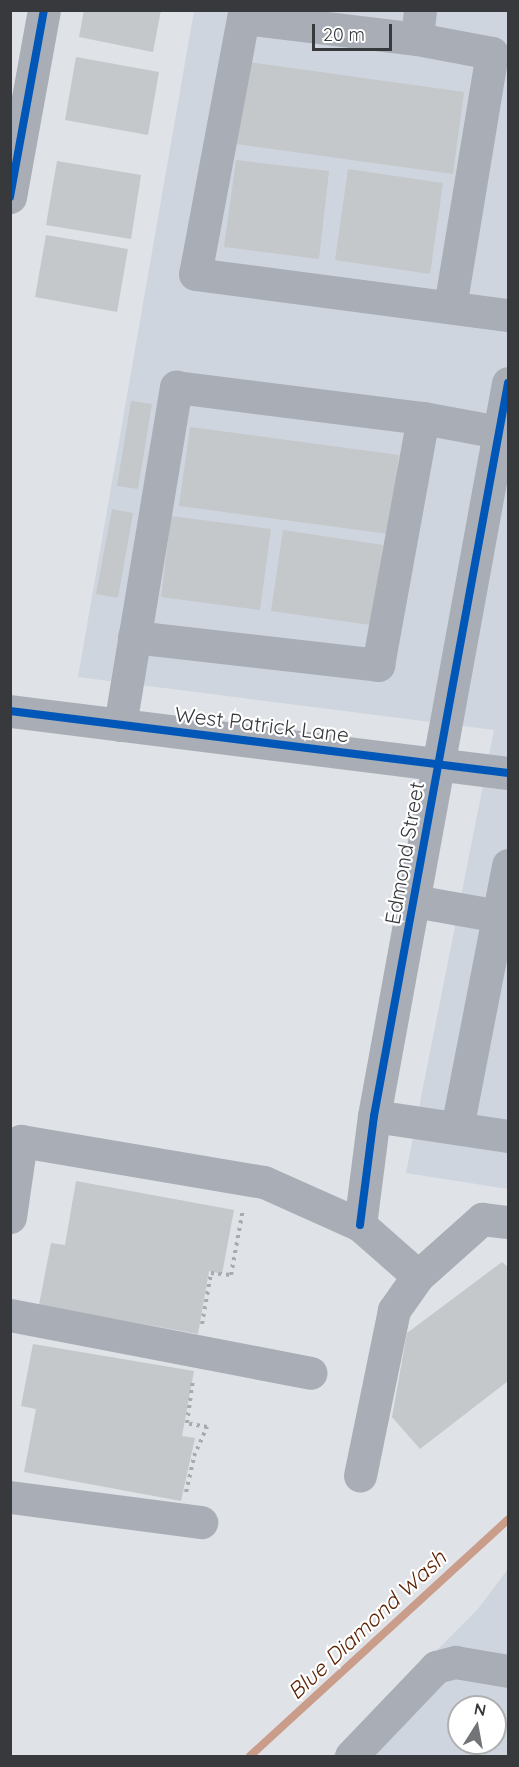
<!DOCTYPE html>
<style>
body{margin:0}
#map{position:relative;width:519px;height:1767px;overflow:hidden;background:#dfe2e6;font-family:Quicksand,sans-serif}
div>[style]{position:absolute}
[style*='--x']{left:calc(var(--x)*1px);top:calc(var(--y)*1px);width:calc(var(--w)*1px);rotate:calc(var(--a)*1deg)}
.built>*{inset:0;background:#cfd5de}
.stream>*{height:8px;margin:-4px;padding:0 4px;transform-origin:4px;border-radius:4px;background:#ca9d8b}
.building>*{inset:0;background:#c5c8ca}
.path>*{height:4px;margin-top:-2px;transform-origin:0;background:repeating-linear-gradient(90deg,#a7abb0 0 3px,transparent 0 7.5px)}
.minor>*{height:33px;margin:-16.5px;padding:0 16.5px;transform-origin:16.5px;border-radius:16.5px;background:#a9aeb6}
.cycleway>*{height:8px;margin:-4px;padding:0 4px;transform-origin:4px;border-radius:4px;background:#0057b8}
span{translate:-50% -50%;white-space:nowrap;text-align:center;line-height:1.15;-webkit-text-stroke:4.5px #fff;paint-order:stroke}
.street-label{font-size:21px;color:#37393c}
.water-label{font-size:22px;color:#5b1f01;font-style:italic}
.frame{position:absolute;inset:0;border:12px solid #37393c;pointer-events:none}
.north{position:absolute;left:447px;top:1695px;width:60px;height:60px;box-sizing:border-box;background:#fff;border:2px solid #afb0b1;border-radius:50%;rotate:11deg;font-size:16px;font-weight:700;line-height:24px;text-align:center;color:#37393c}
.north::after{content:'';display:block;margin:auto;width:21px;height:27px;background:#727478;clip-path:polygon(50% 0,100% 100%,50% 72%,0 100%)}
.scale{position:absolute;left:312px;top:24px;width:80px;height:27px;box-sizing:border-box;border:3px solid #37393c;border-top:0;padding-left:8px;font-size:18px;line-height:21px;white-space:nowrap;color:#37393c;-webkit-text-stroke:4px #fff;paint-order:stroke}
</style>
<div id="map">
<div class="built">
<div style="clip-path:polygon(194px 11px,508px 11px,508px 1189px,406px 1173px,494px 730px,78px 677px)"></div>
<div style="clip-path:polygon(evenodd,508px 1569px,508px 1756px,332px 1756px,478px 1609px,508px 1569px,459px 1707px,495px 1707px,495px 1743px,459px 1743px,459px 1707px)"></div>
</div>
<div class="stream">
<div style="--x:250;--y:1756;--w:350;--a:-42.5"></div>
</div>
<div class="building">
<div style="clip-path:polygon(84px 10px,161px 10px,153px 52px,79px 37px)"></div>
<div style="clip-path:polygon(76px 57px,159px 72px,148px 135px,65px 120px)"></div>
<div style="clip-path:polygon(248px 62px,464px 92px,453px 174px,236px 144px)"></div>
<div style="clip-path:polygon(236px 160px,329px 171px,319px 259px,224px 247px)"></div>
<div style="clip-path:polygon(57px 161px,141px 175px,131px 239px,46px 225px)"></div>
<div style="clip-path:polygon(348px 169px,443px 183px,430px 274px,335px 260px)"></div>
<div style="clip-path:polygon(46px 235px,128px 249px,117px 312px,35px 297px)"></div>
<div style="clip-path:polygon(131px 401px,152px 404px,138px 489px,117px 486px)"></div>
<div style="clip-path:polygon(190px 427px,399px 455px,389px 534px,179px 506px)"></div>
<div style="clip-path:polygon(112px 509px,133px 513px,118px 598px,96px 594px)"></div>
<div style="clip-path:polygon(171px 516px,271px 529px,260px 610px,161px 597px)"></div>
<div style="clip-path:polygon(283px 530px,383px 545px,371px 625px,271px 611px)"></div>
<div style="clip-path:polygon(76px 1181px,234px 1210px,222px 1274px,209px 1271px,198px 1334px,39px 1305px,51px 1243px,65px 1245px)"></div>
<div style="clip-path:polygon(502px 1262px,508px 1267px,508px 1381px,420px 1449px,392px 1417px,407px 1333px)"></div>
<div style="clip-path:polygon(33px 1344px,194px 1371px,182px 1436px,195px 1438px,181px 1501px,24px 1472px,36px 1409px,21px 1406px)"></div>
</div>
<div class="path">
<div style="--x:202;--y:1324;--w:52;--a:-80"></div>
<div style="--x:211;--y:1273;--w:20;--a:6"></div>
<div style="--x:231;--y:1275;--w:67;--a:-79.7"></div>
<div style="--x:186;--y:1492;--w:37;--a:-77"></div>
<div style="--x:194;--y:1456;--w:32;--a:-66"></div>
<div style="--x:207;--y:1427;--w:20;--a:-169"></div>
<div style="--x:187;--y:1423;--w:43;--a:-82.1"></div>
</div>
<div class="minor">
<div style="--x:420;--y:10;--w:29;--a:96"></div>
<div style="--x:417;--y:39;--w:175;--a:-173.1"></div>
<div style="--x:243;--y:18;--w:260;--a:100.6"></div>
<div style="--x:195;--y:274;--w:316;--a:7.5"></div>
<div style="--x:417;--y:39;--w:76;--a:10.6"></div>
<div style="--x:492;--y:53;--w:257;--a:99.4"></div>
<div style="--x:10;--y:197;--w:190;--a:-79.7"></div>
<div style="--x:134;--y:637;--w:246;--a:6.5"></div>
<div style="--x:378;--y:665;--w:251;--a:-79.7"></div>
<div style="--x:10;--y:711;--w:502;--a:7.1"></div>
<div style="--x:120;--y:725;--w:343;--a:-80.6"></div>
<div style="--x:176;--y:387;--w:249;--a:7.2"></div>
<div style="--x:423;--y:418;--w:77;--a:10.4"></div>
<div style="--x:414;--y:901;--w:86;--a:10"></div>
<div style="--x:374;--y:1116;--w:135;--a:8.5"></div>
<div style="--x:457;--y:1128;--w:268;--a:-79"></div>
<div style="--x:10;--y:1217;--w:77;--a:-81.8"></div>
<div style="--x:21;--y:1141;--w:246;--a:9.6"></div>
<div style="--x:264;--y:1182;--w:105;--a:24.1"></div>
<div style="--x:360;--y:1225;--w:77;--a:41.3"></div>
<div style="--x:418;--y:1276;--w:42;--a:125.2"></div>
<div style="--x:394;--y:1310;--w:169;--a:101.6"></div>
<div style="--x:360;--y:1225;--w:110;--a:-82.7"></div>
<div style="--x:374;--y:1116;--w:745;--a:-79.64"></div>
<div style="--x:418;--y:1276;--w:86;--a:-41.7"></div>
<div style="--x:482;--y:1219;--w:26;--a:7"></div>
<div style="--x:10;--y:1315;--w:306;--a:10.9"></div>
<div style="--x:10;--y:1497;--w:193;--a:7.5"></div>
<div style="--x:351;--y:1756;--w:123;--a:-46.3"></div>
<div style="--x:436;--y:1667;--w:20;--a:-15"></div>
<div style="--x:455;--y:1662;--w:54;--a:9.6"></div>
</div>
<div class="cycleway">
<div style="--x:10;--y:197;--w:190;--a:-79.7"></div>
<div style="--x:10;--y:711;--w:502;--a:7.1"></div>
<div style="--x:360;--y:1225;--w:110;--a:-82.7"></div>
<div style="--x:374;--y:1116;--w:745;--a:-79.64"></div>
</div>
<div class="street-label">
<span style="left:262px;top:724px;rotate:7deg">West Patrick Lane</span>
<span style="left:404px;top:853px;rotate:-80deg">Edmond Street</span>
</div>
<div class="water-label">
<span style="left:367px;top:1625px;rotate:-43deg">Blue Diamond Wash</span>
</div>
<div class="frame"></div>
<div class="north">N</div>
<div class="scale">20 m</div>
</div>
